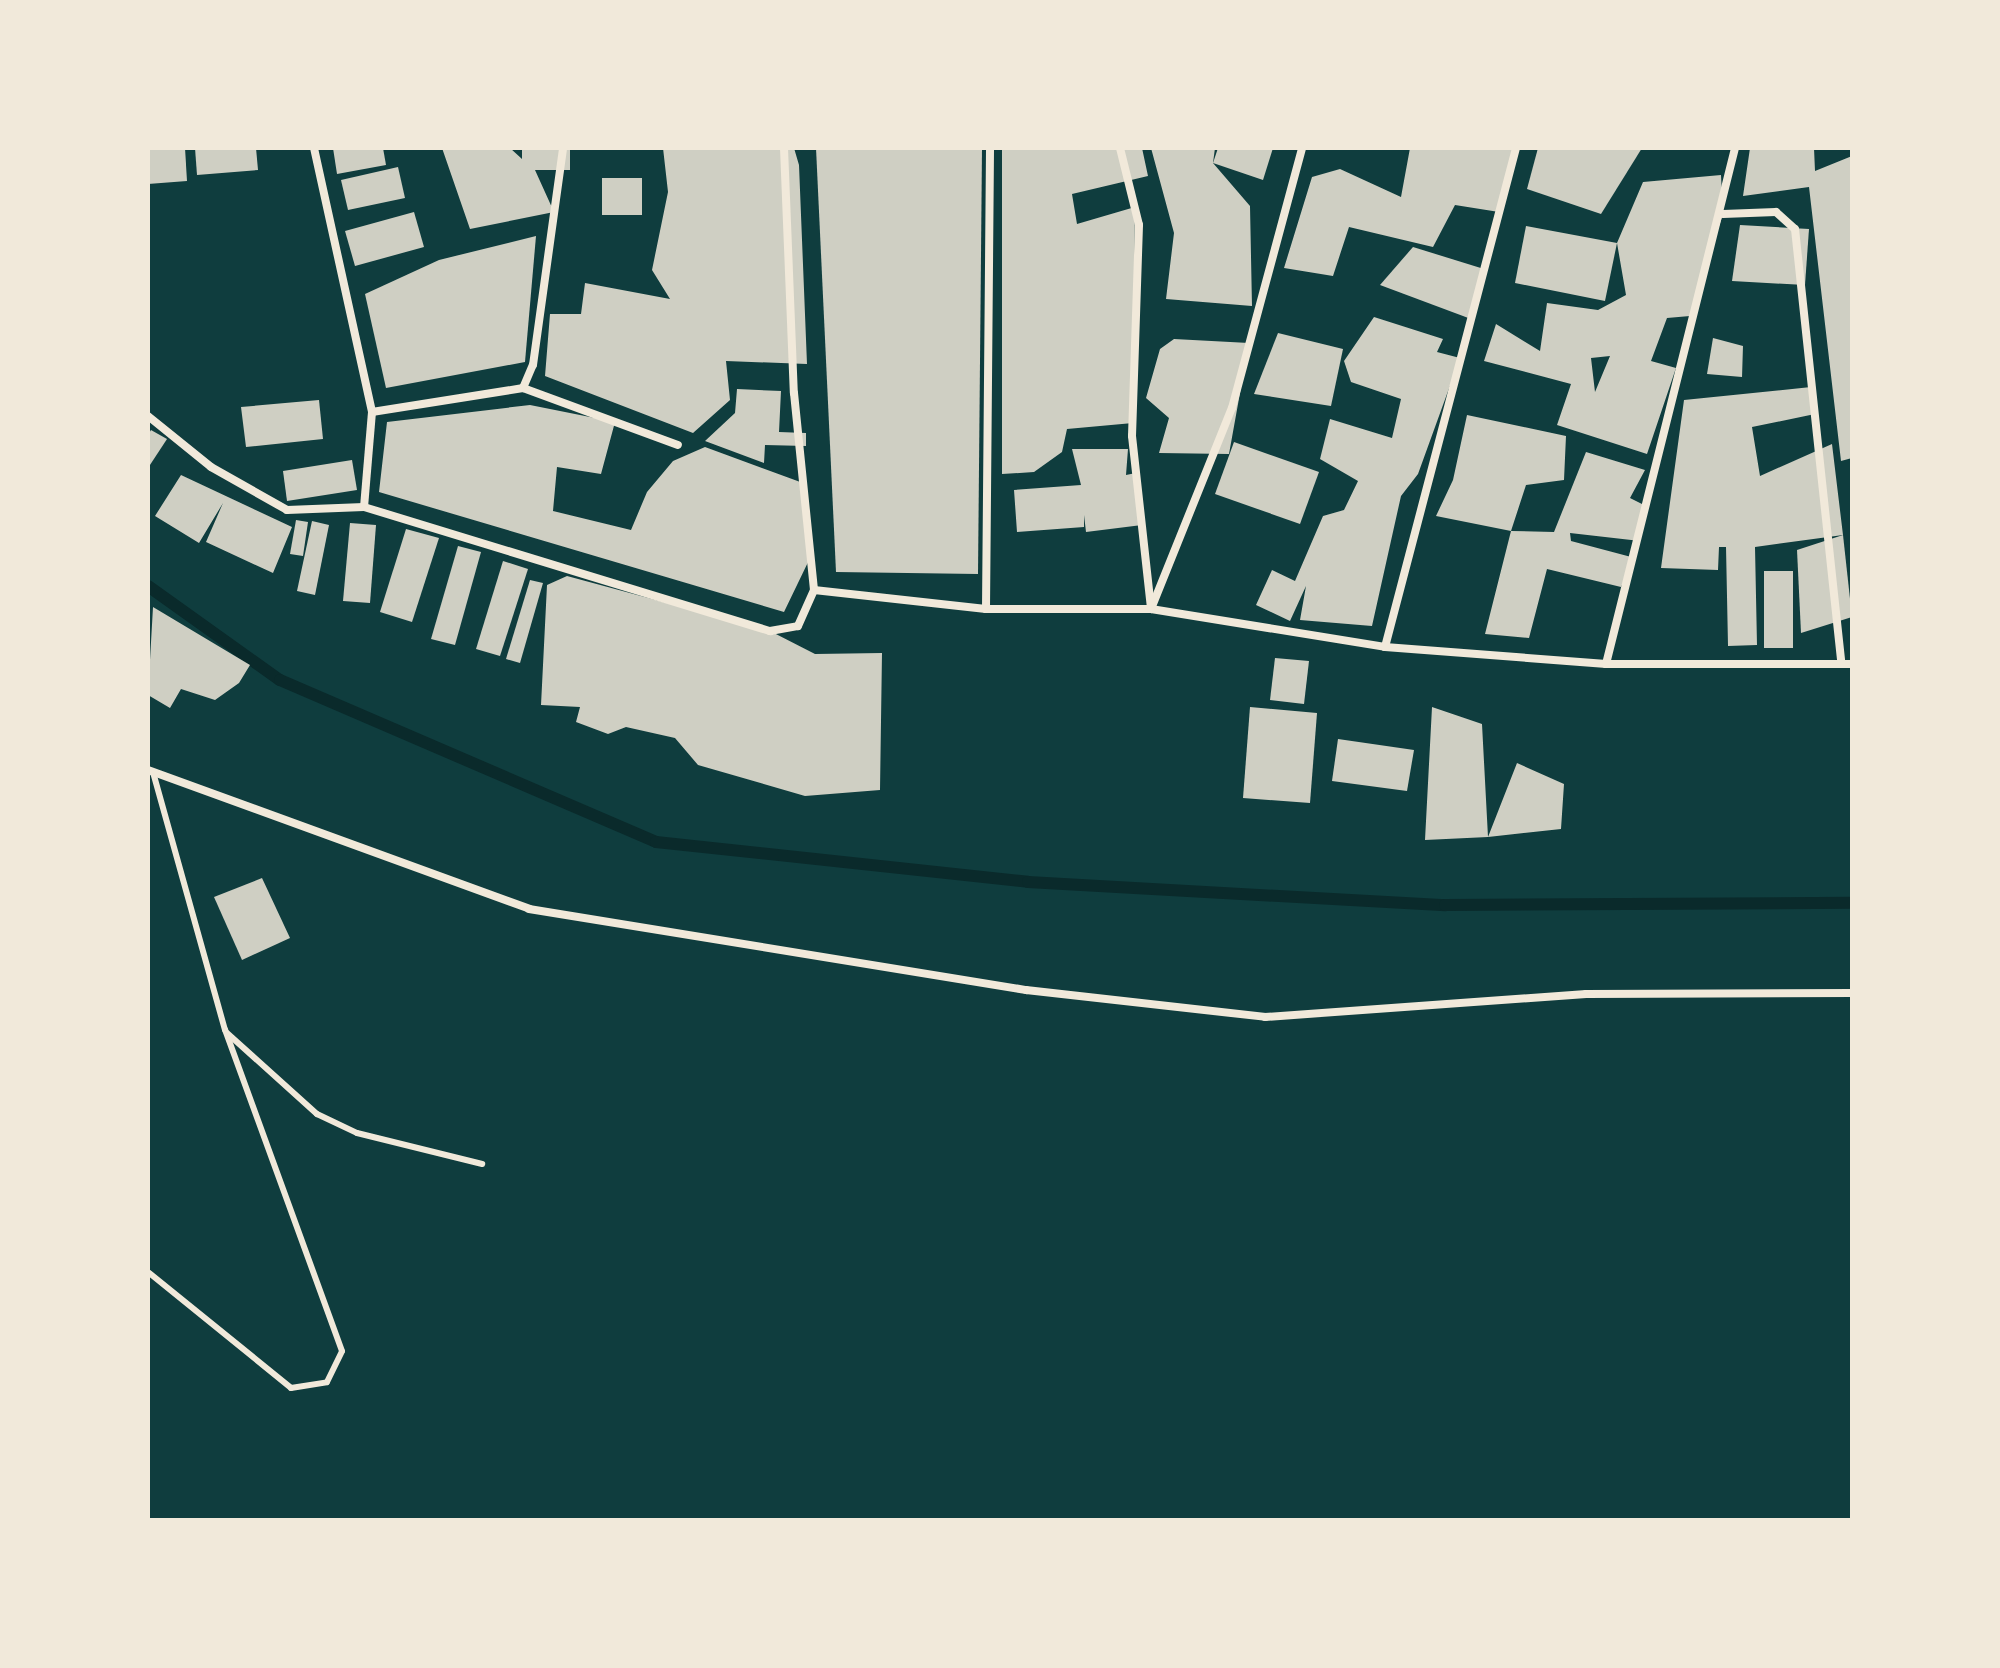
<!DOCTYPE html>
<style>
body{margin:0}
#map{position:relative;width:2000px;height:1668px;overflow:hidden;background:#0f3d3e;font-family:Figtree,sans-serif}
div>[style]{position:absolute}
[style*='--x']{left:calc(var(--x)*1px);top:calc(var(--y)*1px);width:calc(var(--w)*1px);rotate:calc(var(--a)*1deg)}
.stream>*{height:12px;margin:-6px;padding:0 6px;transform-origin:6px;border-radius:6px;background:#0a2a2b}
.building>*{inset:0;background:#cfcfc3}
.service>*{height:6px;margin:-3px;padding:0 3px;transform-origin:3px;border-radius:3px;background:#f1e9da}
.minor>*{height:8px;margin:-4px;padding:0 4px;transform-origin:4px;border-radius:4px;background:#f1e9da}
span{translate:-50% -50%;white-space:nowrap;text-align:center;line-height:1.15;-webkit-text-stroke:6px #f1e9da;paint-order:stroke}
.frame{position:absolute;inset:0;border:150px solid #f1e9da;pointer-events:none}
</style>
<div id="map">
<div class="stream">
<div style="--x:148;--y:586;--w:162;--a:35.5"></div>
<div style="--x:280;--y:680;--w:409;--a:23.3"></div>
<div style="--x:656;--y:842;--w:374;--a:6.1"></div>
<div style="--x:1028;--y:882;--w:418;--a:3.2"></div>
<div style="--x:1445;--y:905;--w:407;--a:-0.3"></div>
</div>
<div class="building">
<div style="clip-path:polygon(148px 148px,185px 148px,187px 181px,148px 184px)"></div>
<div style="clip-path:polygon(195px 148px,256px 148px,258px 170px,197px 175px)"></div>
<div style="clip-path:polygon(333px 148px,383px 148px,386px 165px,337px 174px)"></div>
<div style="clip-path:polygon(442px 148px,510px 148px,522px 159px,522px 148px,570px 148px,570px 170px,535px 170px,554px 212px,470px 229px)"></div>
<div style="clip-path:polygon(663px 148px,794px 148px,799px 165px,807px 364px,726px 361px,730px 400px,693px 433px,545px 376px,550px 314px,581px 314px,585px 283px,670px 299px,652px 270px,668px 192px)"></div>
<div style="clip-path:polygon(816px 148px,982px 148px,978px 574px,836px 572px)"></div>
<div style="clip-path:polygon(1142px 148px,1148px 176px,1072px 194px,1077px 224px,1135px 207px,1133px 423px,1067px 429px,1062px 452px,1034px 472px,1002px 474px,1002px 149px)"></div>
<div style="clip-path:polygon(1151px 148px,1215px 148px,1213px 163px,1250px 206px,1252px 306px,1166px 299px,1174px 233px)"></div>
<div style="clip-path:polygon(1218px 148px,1273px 148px,1263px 180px,1213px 163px)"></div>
<div style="clip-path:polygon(1516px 148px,1499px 212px,1455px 205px,1433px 247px,1349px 227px,1333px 276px,1284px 268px,1312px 177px,1340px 169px,1401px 197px,1410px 148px)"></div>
<div style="clip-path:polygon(1538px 148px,1642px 148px,1601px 214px,1527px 189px)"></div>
<div style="clip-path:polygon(1750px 148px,1814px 148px,1815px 171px,1852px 156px,1852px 458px,1841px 461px,1809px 187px,1743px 196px)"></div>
<div style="clip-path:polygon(398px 167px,405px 198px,348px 210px,341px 180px)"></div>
<div style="clip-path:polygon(evenodd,1721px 175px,1723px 214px,1690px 316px,1667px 318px,1651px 361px,1676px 368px,1647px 454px,1557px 425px,1571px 384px,1484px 361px,1496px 324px,1540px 351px,1547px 303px,1598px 310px,1626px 295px,1617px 243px,1643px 182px,1721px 175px,1610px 356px,1595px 392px,1591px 358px,1610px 356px)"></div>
<div style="clip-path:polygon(602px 178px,642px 178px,642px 215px,602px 215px)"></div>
<div style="clip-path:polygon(414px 212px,424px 247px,355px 266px,345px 231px)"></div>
<div style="clip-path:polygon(1740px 225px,1809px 229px,1805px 285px,1732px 281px)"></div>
<div style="clip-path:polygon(1526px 226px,1617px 243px,1605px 301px,1515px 283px)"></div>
<div style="clip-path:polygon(536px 236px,525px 362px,386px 388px,365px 294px,439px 260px)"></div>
<div style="clip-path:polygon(1413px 247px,1484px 269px,1471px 319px,1380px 285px)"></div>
<div style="clip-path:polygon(1374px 317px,1443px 339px,1437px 352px,1460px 358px,1418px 474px,1401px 496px,1372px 626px,1300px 620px,1306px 586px,1290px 621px,1256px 605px,1272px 570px,1295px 581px,1323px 516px,1344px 510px,1358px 481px,1320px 459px,1330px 419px,1392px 438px,1401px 399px,1351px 382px,1344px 361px)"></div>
<div style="clip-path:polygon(1278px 333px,1343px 349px,1331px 406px,1254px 394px)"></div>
<div style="clip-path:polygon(1713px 338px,1743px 346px,1742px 377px,1707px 374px)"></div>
<div style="clip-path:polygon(1174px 339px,1249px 343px,1229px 454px,1159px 453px,1169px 418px,1146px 398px,1160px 349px)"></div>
<div style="clip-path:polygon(1811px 387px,1815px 414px,1752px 427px,1760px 476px,1832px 444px,1843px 535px,1755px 547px,1757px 645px,1728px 646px,1726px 547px,1719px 547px,1718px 570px,1661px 568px,1684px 400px)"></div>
<div style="clip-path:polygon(737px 389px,781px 391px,779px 432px,806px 433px,806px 446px,765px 445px,764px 463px,705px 441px,735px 413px)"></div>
<div style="clip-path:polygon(319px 400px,323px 439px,246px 447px,241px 407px)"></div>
<div style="clip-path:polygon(530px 405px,615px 422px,601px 474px,557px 467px,553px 511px,631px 530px,647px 492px,673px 461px,705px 447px,803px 483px,811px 556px,784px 612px,379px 492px,387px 422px)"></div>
<div style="clip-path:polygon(1467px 415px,1566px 436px,1564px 480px,1526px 485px,1511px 531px,1554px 532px,1586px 452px,1645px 470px,1630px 498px,1644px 505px,1640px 541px,1570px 533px,1571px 541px,1635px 558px,1621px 587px,1547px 569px,1529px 638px,1485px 634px,1511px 531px,1436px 516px,1453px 480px)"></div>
<div style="clip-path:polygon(151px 430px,167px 439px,148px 468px,148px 435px)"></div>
<div style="clip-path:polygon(1234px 442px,1319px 472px,1300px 524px,1215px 494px)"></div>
<div style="clip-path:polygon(1072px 449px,1128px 449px,1126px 475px,1136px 473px,1142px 525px,1086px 532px,1084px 515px,1084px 527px,1017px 532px,1014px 490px,1081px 485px)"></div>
<div style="clip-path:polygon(352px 460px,357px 490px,287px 501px,283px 471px)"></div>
<div style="clip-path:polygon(181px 475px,292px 527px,273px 573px,206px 542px,223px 503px,199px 543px,155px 516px)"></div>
<div style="clip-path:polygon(296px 520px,308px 522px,303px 556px,290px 554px)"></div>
<div style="clip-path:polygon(312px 521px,329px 525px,315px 595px,297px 591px)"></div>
<div style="clip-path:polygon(350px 523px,376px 525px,370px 603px,343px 601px)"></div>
<div style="clip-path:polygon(406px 529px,439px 538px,412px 622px,380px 612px)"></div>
<div style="clip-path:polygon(1843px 535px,1852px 617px,1801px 633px,1797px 550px)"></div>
<div style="clip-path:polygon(458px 546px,481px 552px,455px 645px,431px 639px)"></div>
<div style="clip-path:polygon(503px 561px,528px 569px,500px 656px,476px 649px)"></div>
<div style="clip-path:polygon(1764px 571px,1793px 571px,1793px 648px,1764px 648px)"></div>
<div style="clip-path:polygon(567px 576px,770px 631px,815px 654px,882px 653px,880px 790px,805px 796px,698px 765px,675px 738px,626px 727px,608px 734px,576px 722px,580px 707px,541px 705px,547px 585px)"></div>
<div style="clip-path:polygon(530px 580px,543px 583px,520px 663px,506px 659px)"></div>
<div style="clip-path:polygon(153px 607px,250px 665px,239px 683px,215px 700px,181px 689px,170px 708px,148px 695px)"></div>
<div style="clip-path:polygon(1275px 658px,1309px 661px,1304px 704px,1270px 700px)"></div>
<div style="clip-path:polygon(1250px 707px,1317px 713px,1310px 803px,1243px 798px)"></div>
<div style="clip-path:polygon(1432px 707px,1482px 724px,1488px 837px,1517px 763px,1564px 784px,1561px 829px,1488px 837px,1425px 840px)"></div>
<div style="clip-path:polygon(1338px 739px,1414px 750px,1407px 791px,1332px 781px)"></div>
<div style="clip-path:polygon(262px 878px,290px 938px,242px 960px,214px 897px)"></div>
</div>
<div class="service">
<div style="--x:227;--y:1033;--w:121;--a:42"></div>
<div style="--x:317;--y:1114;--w:44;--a:25.4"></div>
<div style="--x:357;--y:1133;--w:129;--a:13.9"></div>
<div style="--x:148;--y:1272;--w:184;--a:39"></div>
<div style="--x:291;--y:1388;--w:36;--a:-9"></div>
<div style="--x:327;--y:1382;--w:34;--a:-64"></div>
<div style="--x:342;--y:1351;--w:342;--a:-110"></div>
<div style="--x:225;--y:1030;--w:268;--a:-105.6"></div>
</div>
<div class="minor">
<div style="--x:314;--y:148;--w:270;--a:77.6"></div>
<div style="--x:372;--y:412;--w:95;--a:94.8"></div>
<div style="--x:784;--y:148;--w:245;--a:87.7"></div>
<div style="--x:794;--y:393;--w:198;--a:84.2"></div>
<div style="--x:1120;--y:148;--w:79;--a:76.1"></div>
<div style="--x:1139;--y:225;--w:211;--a:91.9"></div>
<div style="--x:1132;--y:436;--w:173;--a:83.7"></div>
<div style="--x:1723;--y:214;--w:53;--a:-2.2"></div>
<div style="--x:1776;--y:212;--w:25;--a:42"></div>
<div style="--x:1795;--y:229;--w:436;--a:83.9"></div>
<div style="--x:523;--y:388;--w:165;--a:20.2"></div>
<div style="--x:372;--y:412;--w:153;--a:-9"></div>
<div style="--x:523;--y:388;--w:25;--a:-67"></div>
<div style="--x:533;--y:365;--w:219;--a:-82.1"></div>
<div style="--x:148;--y:416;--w:81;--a:39"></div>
<div style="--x:211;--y:467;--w:87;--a:29.5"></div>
<div style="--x:287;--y:510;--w:77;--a:-2.2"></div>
<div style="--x:364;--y:507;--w:425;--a:17"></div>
<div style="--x:770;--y:631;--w:28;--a:-10"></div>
<div style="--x:798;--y:626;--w:39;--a:-66"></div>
<div style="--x:814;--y:590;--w:173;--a:6.3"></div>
<div style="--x:986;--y:609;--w:165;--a:0"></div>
<div style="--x:1151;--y:609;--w:237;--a:9.2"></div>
<div style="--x:1385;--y:647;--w:222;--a:4.4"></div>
<div style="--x:1606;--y:664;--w:246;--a:0"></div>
<div style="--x:986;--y:609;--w:461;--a:-89.5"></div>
<div style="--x:1151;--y:609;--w:217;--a:-68.1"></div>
<div style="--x:1232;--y:408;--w:269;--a:-74.9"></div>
<div style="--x:1385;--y:647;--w:516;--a:-75.29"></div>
<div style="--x:1606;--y:664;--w:532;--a:-75.96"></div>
<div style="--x:148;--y:770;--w:406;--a:20"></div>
<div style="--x:529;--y:909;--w:504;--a:9.26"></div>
<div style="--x:1026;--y:990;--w:241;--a:6.4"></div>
<div style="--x:1265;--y:1017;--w:322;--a:-4.1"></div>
<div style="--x:1586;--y:994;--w:266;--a:-0.2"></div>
</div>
<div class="frame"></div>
</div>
